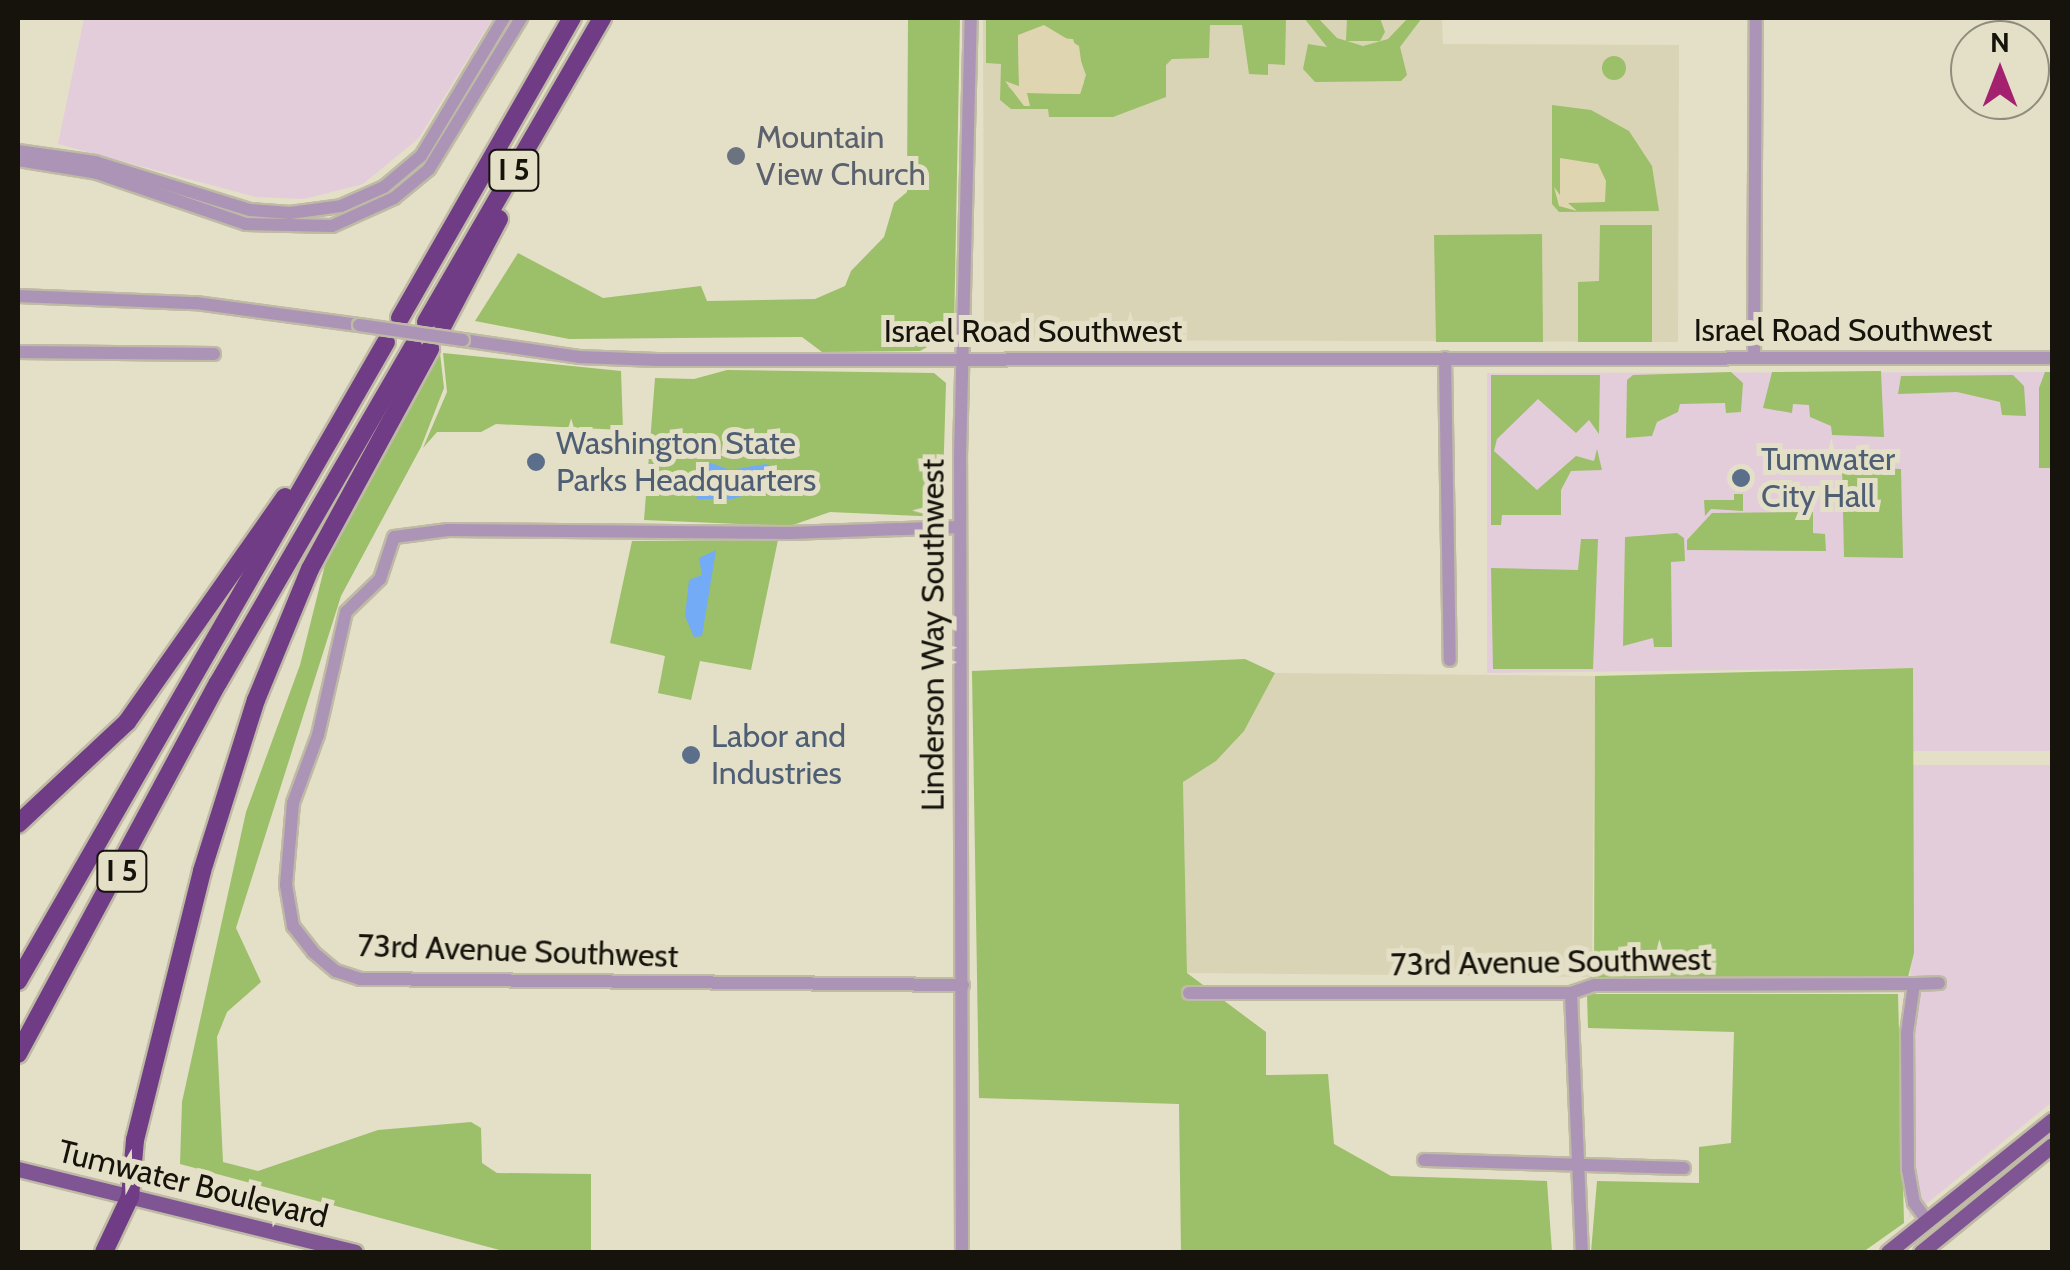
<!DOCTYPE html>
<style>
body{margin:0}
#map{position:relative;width:2070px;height:1270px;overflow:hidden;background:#e4dfc7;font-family:Cabin,sans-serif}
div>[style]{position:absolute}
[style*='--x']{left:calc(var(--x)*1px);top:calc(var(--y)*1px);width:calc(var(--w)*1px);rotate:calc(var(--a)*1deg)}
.commercial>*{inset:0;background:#e4cdda}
.built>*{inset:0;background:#dad4b6}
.green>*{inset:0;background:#9cbf69}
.round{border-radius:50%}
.sand>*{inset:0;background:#dfd5b0}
.water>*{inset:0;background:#73abf7}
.roads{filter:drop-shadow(2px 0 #bfbaa5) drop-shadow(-2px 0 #bfbaa5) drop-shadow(0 2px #bfbaa5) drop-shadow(0 -2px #bfbaa5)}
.minor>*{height:12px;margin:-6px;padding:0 6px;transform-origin:6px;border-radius:6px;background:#ac94b7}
.major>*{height:15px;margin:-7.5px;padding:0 7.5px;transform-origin:7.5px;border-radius:7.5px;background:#805593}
.highway>*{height:18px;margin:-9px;padding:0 9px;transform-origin:9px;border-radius:9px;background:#6f3c85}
.bridges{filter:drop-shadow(2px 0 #bfbaa5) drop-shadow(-2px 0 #bfbaa5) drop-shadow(0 2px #bfbaa5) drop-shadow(0 -2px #bfbaa5)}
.minor-bridge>*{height:12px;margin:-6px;padding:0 6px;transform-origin:6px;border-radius:6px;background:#ac94b7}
.dots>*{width:28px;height:28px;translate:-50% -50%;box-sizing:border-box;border:5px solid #e4dfc7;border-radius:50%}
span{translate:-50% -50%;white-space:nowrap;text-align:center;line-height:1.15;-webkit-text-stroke:10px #e4dfc7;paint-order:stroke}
.shield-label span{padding:2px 8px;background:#e4dfc7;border:2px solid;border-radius:8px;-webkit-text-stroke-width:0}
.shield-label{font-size:30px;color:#15130b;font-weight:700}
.worship-label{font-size:32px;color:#5b616d}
.left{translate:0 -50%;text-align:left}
.street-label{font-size:32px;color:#15130b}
.service-label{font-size:32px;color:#4e5e75}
.frame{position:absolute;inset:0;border:20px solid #15130b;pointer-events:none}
.north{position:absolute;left:1950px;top:20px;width:100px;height:100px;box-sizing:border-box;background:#e4dfc7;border:2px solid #918d7c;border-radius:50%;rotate:0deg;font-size:28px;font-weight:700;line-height:40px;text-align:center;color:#15130b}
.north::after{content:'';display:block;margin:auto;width:35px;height:45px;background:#a42170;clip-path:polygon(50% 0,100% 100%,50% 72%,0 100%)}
</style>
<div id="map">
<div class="commercial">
<div style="clip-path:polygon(84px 18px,493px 18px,419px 138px,363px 184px,304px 199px,256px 197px,58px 144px)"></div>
<div style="clip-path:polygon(2052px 372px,2052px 751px,1912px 751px,1913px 668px,1487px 673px,1487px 373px)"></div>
<div style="clip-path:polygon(1912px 765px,2052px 765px,2052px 1102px,1909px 1218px)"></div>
</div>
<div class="built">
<div style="clip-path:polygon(983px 18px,1442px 18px,1443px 44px,1679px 45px,1678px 342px,984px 340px)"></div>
<div style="clip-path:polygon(1275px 673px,1595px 676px,1592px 977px,1187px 973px,1183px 782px,1231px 745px)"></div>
</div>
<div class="green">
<div style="clip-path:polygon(908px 18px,960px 18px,954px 332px,920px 351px,822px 352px,802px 337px,569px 339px,475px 321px,518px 253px,603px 298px,701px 286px,707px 301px,815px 299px,845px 286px,851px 271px,884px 237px,894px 203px,907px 192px)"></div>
<div style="clip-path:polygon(evenodd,986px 18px,1286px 18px,1285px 65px,1268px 64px,1268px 75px,1249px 74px,1242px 25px,1210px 25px,1209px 58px,1172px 59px,1166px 65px,1166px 97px,1113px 117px,1049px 117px,1048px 109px,1011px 109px,1000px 100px,1001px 64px,986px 63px,986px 18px,1018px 35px,1073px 39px,1086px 75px,1080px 94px,1026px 93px,1029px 106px,1008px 86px,1019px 86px,1018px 35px)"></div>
<div style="clip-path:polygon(1304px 18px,1318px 18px,1337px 38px,1363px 46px,1388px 39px,1408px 18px,1422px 18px,1400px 47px,1407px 75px,1401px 81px,1315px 82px,1303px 69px,1308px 44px,1327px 47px)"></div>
<div style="clip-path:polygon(1347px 18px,1380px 18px,1385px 32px,1380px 41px,1346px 41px)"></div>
<div class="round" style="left:1602px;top:56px;width:24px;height:24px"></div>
<div style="clip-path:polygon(1552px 105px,1591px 110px,1629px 131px,1652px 166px,1659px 211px,1559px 212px,1552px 204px)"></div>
<div style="clip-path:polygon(1600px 225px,1652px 225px,1652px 342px,1578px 342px,1578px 282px,1599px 281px)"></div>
<div style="clip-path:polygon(1542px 234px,1543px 342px,1436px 342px,1434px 235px)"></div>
<div style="clip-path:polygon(440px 353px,444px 388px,421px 447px,341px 596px,236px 928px,261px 982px,227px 1012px,217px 1037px,223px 1162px,258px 1171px,378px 1130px,471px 1122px,481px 1128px,482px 1163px,497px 1173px,591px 1174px,591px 1252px,507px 1252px,180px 1164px,182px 1102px,246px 812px,300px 665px,325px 565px)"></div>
<div style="clip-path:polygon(443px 353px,621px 371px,623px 430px,496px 424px,481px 432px,437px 432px,423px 448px,447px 392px)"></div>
<div style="clip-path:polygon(727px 370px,934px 373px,946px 383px,942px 517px,830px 512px,790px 526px,644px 520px,655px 378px,694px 379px)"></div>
<div style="clip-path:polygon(1881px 371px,1884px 437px,1832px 435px,1831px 426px,1810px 417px,1809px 405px,1793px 404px,1792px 413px,1763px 408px,1772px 372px)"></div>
<div style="clip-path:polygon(1731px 372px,1743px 383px,1741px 412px,1726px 413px,1725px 403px,1680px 404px,1678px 412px,1657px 422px,1652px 436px,1626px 438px,1627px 380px,1633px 375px)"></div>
<div style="clip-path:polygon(2045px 372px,2052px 372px,2052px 468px,2039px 468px,2039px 388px)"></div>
<div style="clip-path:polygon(1491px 375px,1600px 375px,1599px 434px,1589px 420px,1576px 433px,1538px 399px,1497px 439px,1494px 451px,1537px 490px,1576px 456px,1594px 461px,1597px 449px,1602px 470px,1571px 471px,1561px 490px,1561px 515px,1502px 515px,1501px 525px,1491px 525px)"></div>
<div style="clip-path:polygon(2013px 375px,2024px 386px,2026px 416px,2002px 415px,2000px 402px,1957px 392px,1898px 394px,1901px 376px)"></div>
<div style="clip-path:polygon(1842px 466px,1901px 469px,1903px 558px,1844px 557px)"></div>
<div style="clip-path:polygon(1734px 494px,1743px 494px,1743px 511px,1711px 509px,1705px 516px,1704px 500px,1734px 500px)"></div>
<div style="clip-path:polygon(1813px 512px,1813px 533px,1825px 534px,1826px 551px,1687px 550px,1687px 540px,1712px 513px)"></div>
<div style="clip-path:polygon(1677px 533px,1684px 538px,1685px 561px,1671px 562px,1672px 647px,1654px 647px,1653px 638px,1623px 646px,1625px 537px)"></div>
<div style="clip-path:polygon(1581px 539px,1598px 539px,1593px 669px,1493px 669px,1491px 568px,1578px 570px)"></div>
<div style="clip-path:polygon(778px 540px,751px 670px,700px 661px,691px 700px,658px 693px,665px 656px,610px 643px,632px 541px)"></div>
<div style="clip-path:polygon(1245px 659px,1275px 673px,1244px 731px,1216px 761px,1183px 782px,1187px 973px,1266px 1032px,1266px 1075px,1328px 1074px,1334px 1144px,1391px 1176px,1547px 1181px,1552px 1252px,1181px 1252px,1179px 1104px,979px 1098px,972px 671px)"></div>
<div style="clip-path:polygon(1913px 668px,1914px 953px,1906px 985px,1594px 985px,1595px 676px)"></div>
<div style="clip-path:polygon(1587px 994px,1898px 994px,1904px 1223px,1863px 1252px,1591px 1252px,1597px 1181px,1699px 1183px,1699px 1147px,1731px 1143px,1734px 1032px,1588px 1028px)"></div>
</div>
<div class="sand">
<div style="clip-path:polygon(1044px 25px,1079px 46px,1084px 82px,1080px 94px,1027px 93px,1030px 106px,1024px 106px,1005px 81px,1019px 86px,1018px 35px)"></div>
<div style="clip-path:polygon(1560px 158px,1598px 164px,1606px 181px,1605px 202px,1568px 203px,1577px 211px,1559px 206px,1554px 187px,1560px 195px)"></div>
</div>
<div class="water">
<div style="clip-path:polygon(711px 463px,730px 470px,766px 464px,798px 479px,732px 499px,697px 499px,692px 473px)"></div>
<div style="clip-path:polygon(716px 550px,702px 636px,694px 637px,685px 616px,689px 580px,702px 575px,699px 558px)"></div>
</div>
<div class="roads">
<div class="minor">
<div style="--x:18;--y:151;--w:78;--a:8.1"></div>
<div style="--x:95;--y:162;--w:162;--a:17.2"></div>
<div style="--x:250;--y:210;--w:40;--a:4.3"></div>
<div style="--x:290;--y:213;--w:51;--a:-7.8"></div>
<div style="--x:341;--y:206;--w:47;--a:-23.8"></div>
<div style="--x:384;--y:187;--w:48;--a:-40"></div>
<div style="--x:421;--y:156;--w:161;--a:-59"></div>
<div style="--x:18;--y:160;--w:80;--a:9.3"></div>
<div style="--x:97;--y:173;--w:157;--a:18.9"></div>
<div style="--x:246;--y:224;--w:86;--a:1.3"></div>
<div style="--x:332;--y:226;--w:68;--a:-24.3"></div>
<div style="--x:394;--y:198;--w:45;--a:-39.6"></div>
<div style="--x:429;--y:169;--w:177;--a:-58.6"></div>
<div style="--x:18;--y:296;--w:178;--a:2.3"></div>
<div style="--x:196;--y:303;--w:164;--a:7.7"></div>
<div style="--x:463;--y:340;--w:117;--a:8.3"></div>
<div style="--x:579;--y:357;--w:78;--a:2.2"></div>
<div style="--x:657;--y:360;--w:1395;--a:-0.08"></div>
<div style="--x:18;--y:352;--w:196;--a:0.6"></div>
<div style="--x:1445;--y:358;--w:302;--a:89.1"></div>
<div style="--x:1754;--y:358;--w:340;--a:-89.7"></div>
<div style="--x:959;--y:527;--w:170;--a:178"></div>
<div style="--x:789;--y:533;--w:341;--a:-179.5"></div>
<div style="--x:448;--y:530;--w:54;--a:172.6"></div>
<div style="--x:394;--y:537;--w:44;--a:108.4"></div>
<div style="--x:380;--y:579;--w:47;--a:135.9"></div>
<div style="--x:346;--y:612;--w:126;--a:102.8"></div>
<div style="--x:318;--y:735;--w:72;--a:110.2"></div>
<div style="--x:293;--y:803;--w:82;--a:94.9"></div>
<div style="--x:286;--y:885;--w:42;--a:80.3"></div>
<div style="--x:293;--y:926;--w:33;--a:52"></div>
<div style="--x:313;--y:952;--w:30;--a:40"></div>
<div style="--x:336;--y:971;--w:25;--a:18"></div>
<div style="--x:360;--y:979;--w:603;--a:0.57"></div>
<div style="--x:1189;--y:993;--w:382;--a:0"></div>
<div style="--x:1571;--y:993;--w:24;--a:-19"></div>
<div style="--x:1594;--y:985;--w:320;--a:-0.2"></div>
<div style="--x:1571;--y:993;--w:259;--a:87.6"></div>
<div style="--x:1424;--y:1160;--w:260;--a:1.8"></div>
<div style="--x:1928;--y:1222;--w:24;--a:-126"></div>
<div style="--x:1914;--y:1203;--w:34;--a:-100"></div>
<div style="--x:1908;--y:1170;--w:137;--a:-90.4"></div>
<div style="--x:1907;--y:1033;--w:49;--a:-81.9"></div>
<div style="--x:1914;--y:984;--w:25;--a:-2"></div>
<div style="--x:962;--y:1252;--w:795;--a:-90.14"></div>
<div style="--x:960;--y:457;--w:439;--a:-88.6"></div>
</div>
<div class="major">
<div style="--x:18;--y:1169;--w:347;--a:13.8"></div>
<div style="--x:1888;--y:1252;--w:211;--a:-38.8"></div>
<div style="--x:1921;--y:1252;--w:169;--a:-39.2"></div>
</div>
<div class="highway">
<div style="--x:400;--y:318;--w:346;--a:-60.2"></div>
<div style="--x:426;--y:322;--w:351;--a:-59.9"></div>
<div style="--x:443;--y:325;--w:120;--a:-62.2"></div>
<div style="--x:18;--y:824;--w:149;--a:-43.1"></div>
<div style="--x:127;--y:722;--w:275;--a:-54.9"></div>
<div style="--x:18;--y:981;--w:737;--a:-60.06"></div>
<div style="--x:18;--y:1054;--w:421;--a:-61.7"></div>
<div style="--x:218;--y:683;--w:389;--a:-59.9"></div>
<div style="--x:104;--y:1252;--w:61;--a:-64.7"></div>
<div style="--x:130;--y:1197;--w:57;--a:-85"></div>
<div style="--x:135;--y:1140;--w:277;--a:-76"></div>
<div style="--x:202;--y:871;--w:179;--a:-72.5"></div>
<div style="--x:256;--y:700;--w:142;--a:-67.6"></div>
<div style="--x:310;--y:569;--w:251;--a:-61.4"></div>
</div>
</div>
<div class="bridges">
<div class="minor-bridge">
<div style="--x:359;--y:325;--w:105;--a:8.2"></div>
</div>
</div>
<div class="dots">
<div style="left:736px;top:156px;background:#6b7280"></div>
<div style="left:536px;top:462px;background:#5c6f8a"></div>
<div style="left:1741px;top:478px;background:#5c6f8a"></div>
<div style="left:691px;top:755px;background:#5c6f8a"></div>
</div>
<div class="shield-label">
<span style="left:514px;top:170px">I 5</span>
<span style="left:122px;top:871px">I 5</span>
</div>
<div class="worship-label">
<span class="left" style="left:756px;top:156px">Mountain<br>View Church</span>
</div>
<div class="street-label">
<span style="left:1843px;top:330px">Israel Road Southwest</span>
<span style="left:1033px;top:331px">Israel Road Southwest</span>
<span style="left:933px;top:635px;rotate:-90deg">Linderson Way Southwest</span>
<span style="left:518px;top:951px;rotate:2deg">73rd Avenue Southwest</span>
<span style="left:1551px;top:962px;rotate:-1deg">73rd Avenue Southwest</span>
<span style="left:193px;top:1184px;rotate:14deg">Tumwater Boulevard</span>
</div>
<div class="service-label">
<span class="left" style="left:556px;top:462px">Washington State<br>Parks Headquarters</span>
<span class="left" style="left:1761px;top:478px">Tumwater<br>City Hall</span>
<span class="left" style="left:711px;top:755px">Labor and<br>Industries</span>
</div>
<div class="frame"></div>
<div class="north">N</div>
</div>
